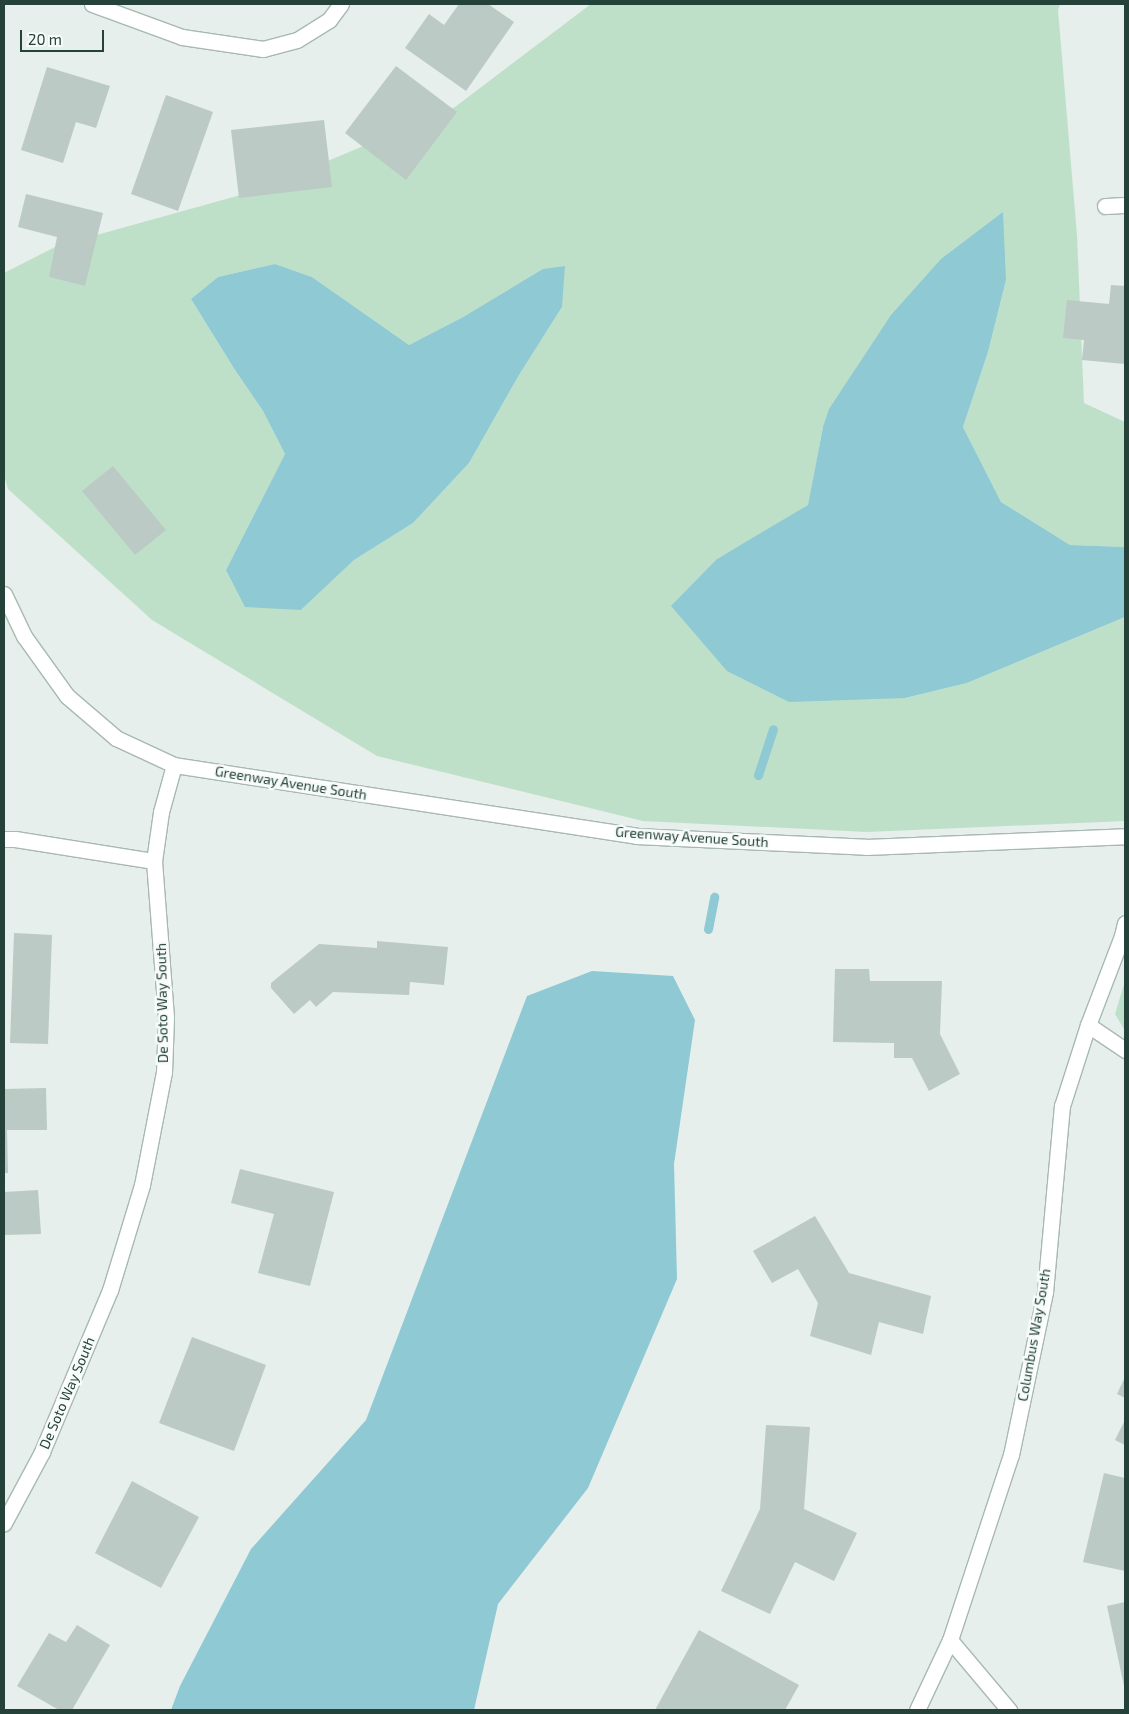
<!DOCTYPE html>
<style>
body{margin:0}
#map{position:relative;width:1129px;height:1714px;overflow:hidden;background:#e6efeb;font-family:"Exo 2",sans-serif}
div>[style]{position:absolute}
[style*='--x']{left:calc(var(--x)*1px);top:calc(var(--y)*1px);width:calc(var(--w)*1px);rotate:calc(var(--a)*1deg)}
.green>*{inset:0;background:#bfe0c8}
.water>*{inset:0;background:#8ec9d4}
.stream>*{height:9px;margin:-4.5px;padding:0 4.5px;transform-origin:4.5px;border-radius:4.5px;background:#8ec9d4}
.building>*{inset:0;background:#bbcac4}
.roads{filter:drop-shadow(1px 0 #a8b8b2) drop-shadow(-1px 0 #a8b8b2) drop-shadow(0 1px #a8b8b2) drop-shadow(0 -1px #a8b8b2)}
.minor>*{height:15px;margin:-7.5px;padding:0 7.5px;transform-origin:7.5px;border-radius:7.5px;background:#fff}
span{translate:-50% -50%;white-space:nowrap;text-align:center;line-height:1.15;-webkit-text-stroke:5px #f7fbf9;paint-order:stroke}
.street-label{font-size:14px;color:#24423a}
.frame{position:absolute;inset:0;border:5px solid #24423a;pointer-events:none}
.scale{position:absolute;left:20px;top:30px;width:84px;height:22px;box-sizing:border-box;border:2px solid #24423a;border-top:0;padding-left:6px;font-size:15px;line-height:18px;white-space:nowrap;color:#24423a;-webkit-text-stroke:4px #f7fbf9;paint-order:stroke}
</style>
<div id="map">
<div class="green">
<div style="clip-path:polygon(evenodd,591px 4px,1060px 4px,1058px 10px,1077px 235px,1084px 403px,1125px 422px,1125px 547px,1070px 545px,1001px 502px,963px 427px,988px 352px,1006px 280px,823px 427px,808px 506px,717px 559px,905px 698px,967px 683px,1125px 617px,1125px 821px,867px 832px,643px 821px,377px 756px,152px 620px,8px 489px,4px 475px,4px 273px,57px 246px,262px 189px,455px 107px,591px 4px,275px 264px,312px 277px,409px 345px,465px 316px,562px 307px,519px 375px,469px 463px,413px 523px,354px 560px,301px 610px,226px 570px,285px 454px,263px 411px,235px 370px,191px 299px,218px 277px,275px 264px)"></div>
<div style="clip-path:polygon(1125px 981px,1125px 1031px,1115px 1014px)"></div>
</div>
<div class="water">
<div style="clip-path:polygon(1003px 212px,1006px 280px,988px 352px,963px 427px,1001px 502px,1070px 545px,1125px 547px,1125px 617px,967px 683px,905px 698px,789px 702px,727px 671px,671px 606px,717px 559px,808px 505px,823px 427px,829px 409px,891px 315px,941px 259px)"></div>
<div style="clip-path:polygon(275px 264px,312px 277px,409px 345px,465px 316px,543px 269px,565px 266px,562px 307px,519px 375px,469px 463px,413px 523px,354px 560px,301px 610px,245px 607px,226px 570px,285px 454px,263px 411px,235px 370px,191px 299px,218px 277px)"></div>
<div style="clip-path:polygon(592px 971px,673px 976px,695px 1020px,674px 1164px,677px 1279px,588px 1488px,498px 1604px,474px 1710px,171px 1710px,180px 1686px,251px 1549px,366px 1420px,527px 996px)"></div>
</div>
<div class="stream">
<div style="--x:758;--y:775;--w:48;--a:-71.9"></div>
<div style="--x:708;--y:929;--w:33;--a:-79"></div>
</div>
<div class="building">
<div style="clip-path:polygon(459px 4px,488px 4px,514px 22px,466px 91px,405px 48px,429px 14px,444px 25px)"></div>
<div style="clip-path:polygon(396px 66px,457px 112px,406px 180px,345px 133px)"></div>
<div style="clip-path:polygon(47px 67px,110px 86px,96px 128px,76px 122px,63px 163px,21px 150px)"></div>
<div style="clip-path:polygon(166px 95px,213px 112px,178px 211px,131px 194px)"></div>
<div style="clip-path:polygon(324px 120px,332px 187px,239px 198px,231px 130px)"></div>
<div style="clip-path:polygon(26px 194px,103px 213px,85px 286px,49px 277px,57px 237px,18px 227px)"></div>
<div style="clip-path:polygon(1111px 285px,1125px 286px,1125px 364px,1082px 360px,1084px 340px,1063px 338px,1067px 300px,1109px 304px)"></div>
<div style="clip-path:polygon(113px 466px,166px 530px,135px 555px,82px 491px)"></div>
<div style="clip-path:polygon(14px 933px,52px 935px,48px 1044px,10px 1043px)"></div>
<div style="clip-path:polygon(377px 941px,448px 947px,444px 985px,410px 982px,409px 995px,333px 992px,316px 1007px,310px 1000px,294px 1014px,271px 988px,271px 983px,319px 944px,377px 948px)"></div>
<div style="clip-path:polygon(835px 969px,869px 969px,870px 981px,942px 981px,940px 1034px,960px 1074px,929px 1091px,912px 1058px,894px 1058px,894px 1043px,833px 1042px)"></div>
<div style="clip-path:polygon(46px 1088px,47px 1130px,7px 1130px,8px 1173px,4px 1173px,4px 1089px)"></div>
<div style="clip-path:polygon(240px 1169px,334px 1192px,310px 1286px,258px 1273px,274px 1214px,231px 1203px)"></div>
<div style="clip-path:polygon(38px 1190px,41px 1234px,4px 1235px,4px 1192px)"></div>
<div style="clip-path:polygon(815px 1216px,849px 1273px,931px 1296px,923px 1334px,879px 1322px,871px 1355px,810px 1336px,818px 1303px,798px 1269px,772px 1283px,753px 1251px)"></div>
<div style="clip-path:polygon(192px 1337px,266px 1365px,234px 1451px,159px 1423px)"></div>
<div style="clip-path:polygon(1125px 1377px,1125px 1398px,1117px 1394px)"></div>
<div style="clip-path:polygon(1125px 1420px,1125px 1445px,1115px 1440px)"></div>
<div style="clip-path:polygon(766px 1425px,810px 1427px,804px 1509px,857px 1533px,834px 1581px,795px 1562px,770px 1614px,721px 1591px,760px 1509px)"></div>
<div style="clip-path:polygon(1104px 1473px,1125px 1478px,1125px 1571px,1083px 1562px)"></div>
<div style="clip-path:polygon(132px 1481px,199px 1517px,161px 1588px,95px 1553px)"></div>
<div style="clip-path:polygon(1125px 1602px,1125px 1686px,1124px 1686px,1107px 1606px)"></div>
<div style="clip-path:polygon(77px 1625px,110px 1645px,72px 1710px,59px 1710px,17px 1686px,49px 1633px,66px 1642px)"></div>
<div style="clip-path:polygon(699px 1630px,799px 1685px,785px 1710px,655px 1710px)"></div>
</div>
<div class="roads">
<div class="minor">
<div style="--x:92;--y:4;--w:96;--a:20.1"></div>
<div style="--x:182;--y:37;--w:82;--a:8.4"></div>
<div style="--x:263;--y:49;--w:35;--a:-15"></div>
<div style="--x:297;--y:40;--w:38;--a:-32"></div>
<div style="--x:329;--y:20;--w:20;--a:-53"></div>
<div style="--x:1105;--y:206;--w:20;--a:-3"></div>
<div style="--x:4;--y:594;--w:47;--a:64.5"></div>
<div style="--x:24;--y:636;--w:74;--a:54.4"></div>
<div style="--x:67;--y:696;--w:65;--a:40.6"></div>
<div style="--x:116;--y:738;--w:64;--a:25"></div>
<div style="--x:174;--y:765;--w:49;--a:105.5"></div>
<div style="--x:161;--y:812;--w:49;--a:98.1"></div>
<div style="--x:154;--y:861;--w:157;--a:85.6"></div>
<div style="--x:166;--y:1018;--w:54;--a:92.1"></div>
<div style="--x:164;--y:1072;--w:115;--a:101"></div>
<div style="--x:142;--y:1185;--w:110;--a:106.9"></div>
<div style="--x:110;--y:1290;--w:176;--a:112.8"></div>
<div style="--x:42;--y:1452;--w:81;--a:118.2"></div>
<div style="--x:174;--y:765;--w:467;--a:8.7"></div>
<div style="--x:636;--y:836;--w:230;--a:2.7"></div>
<div style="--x:866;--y:847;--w:259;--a:-2.4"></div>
<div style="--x:4;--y:839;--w:11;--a:0"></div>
<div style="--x:15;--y:839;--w:141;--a:9"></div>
<div style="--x:1088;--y:1025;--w:45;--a:34"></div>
<div style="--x:950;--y:1640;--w:92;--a:49.9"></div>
<div style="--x:917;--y:1710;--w:77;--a:-64.8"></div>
<div style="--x:950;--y:1640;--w:195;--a:-71.8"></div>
<div style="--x:1011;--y:1455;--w:167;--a:-78.2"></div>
<div style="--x:1045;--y:1292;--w:187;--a:-84.8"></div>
<div style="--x:1062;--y:1106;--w:85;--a:-72.2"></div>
<div style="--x:1088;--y:1025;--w:95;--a:-69.1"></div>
<div style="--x:1122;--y:936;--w:13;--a:-77"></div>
</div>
</div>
<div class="street-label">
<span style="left:291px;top:783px;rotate:9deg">Greenway Avenue South</span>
<span style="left:692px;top:837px;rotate:4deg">Greenway Avenue South</span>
<span style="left:162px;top:1003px;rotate:-91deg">De Soto Way South</span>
<span style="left:1034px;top:1335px;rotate:-80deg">Columbus Way South</span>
<span style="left:67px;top:1393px;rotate:-67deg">De Soto Way South</span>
</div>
<div class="frame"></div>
<div class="scale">20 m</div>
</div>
